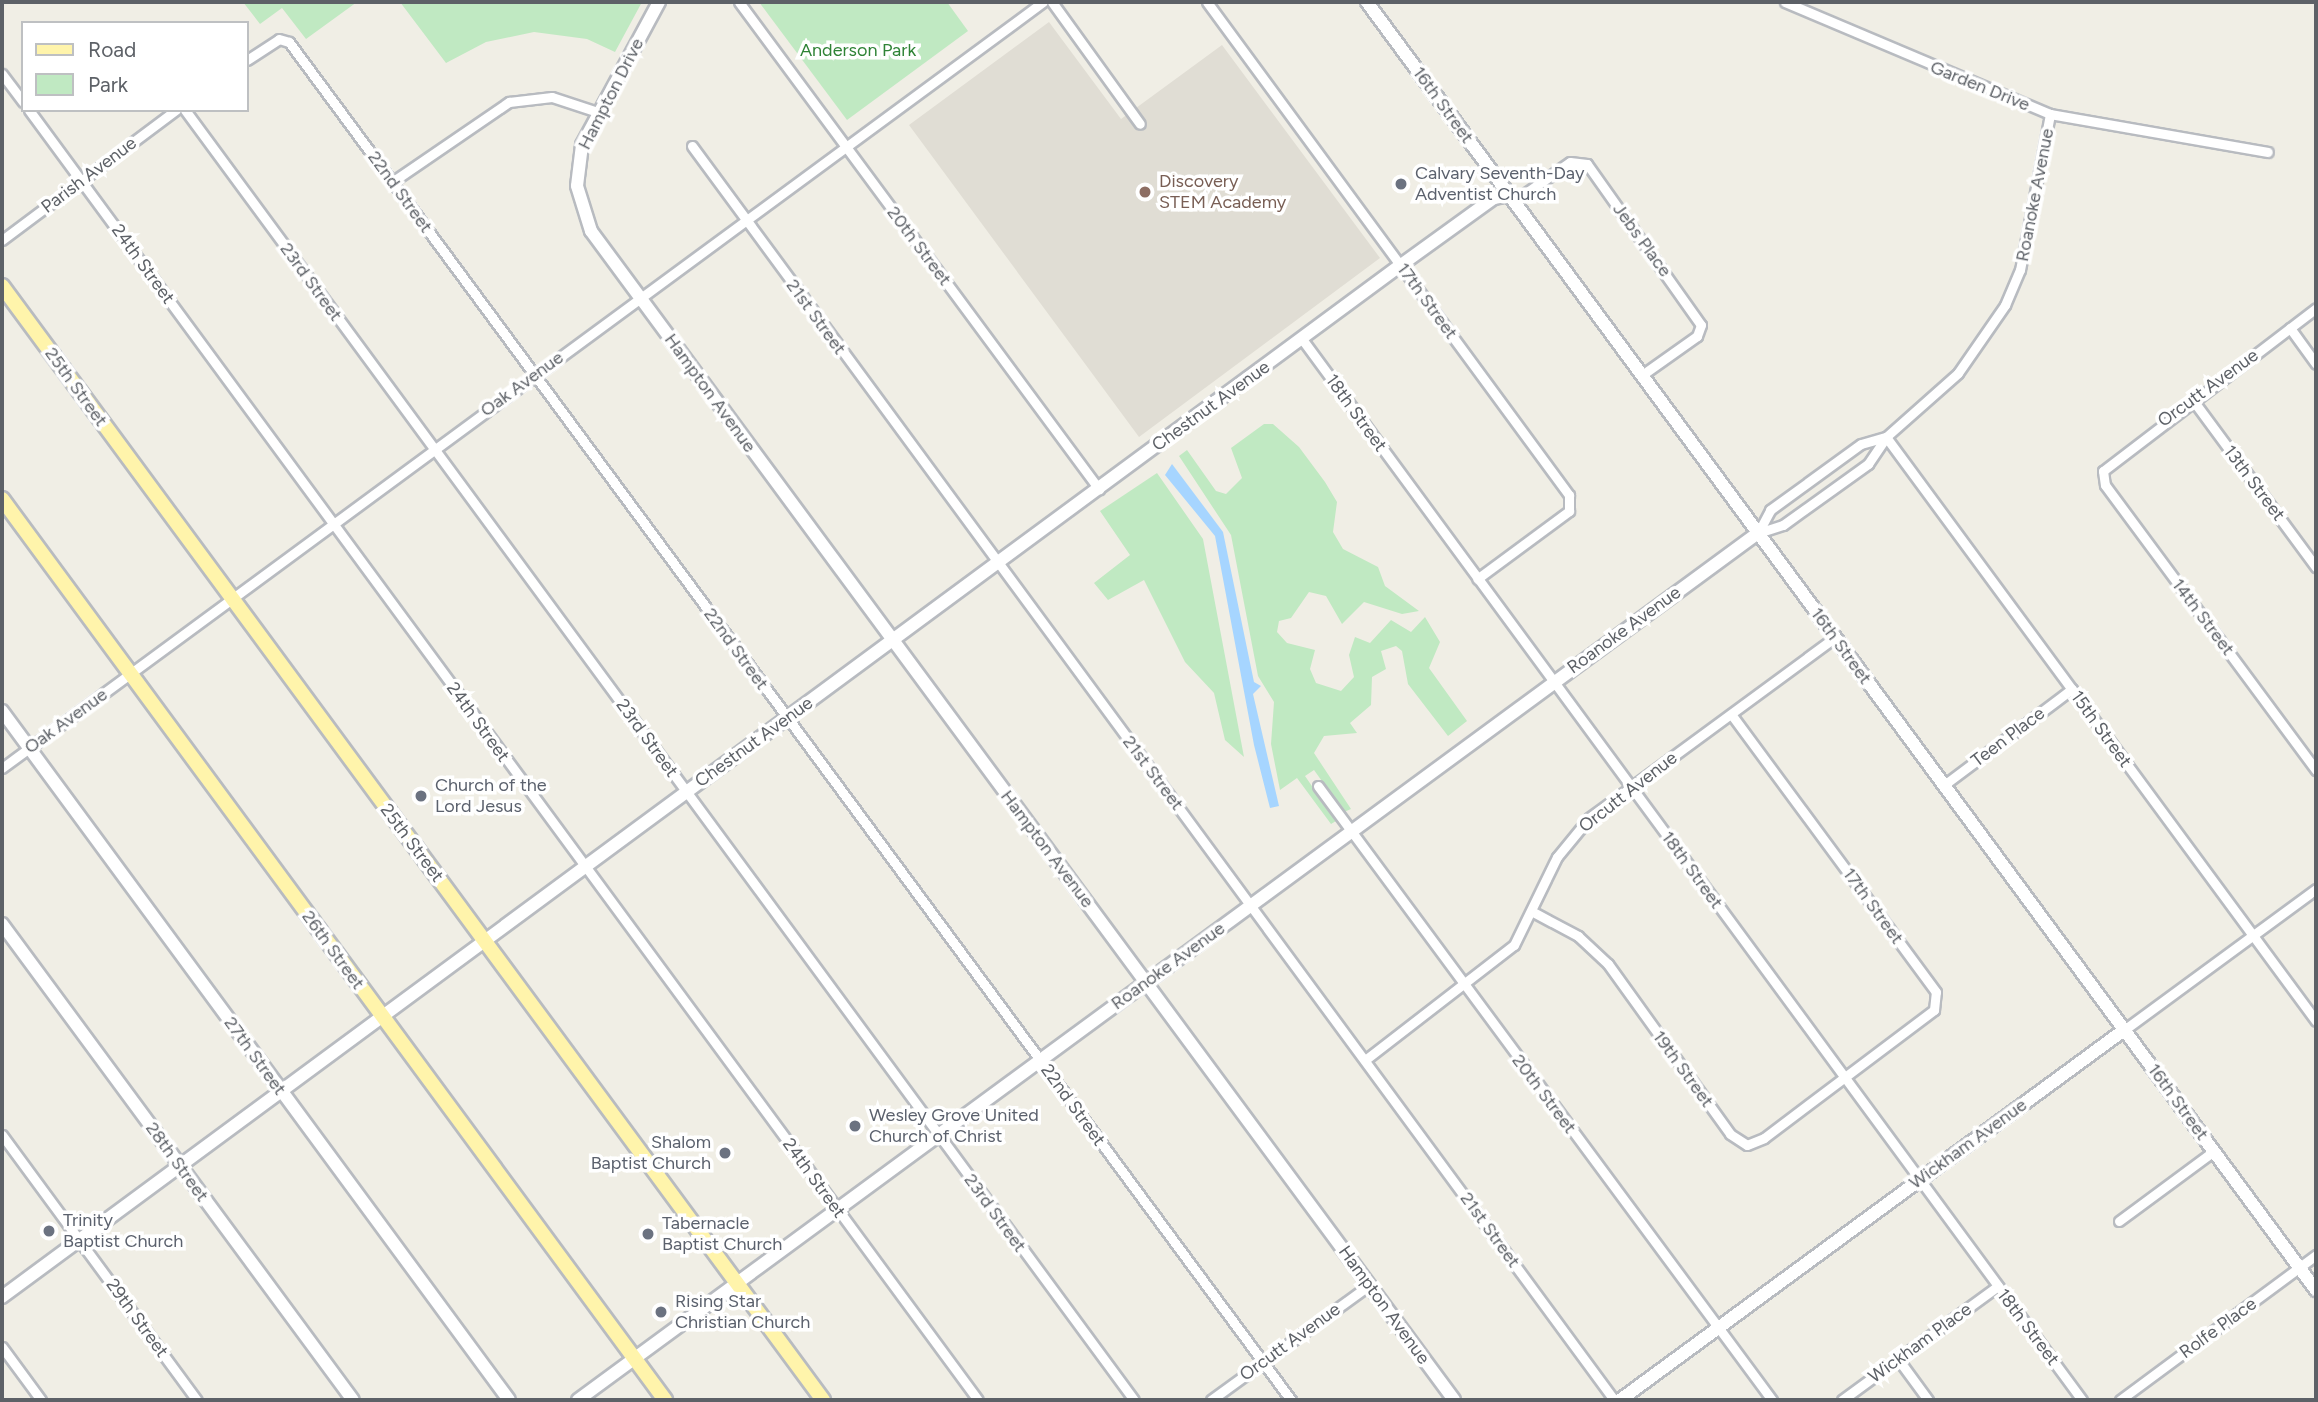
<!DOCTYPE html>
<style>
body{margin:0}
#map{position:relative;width:2318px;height:1402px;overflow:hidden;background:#f0eee5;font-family:Figtree,sans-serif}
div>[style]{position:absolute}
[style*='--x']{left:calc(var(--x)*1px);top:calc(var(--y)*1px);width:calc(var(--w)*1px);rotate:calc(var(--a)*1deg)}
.education>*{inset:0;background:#e0ddd4}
.green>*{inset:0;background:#c0e9c2}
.water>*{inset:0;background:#a6d5ff}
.roads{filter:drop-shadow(2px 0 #b8bbc0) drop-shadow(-2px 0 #b8bbc0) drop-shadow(0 2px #b8bbc0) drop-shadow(0 -2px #b8bbc0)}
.street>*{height:9px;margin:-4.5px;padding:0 4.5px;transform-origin:4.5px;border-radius:4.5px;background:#fff}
.secondary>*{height:12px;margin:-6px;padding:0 6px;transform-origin:6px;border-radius:6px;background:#fff}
.primary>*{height:14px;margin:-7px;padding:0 7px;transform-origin:7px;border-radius:7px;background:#fff4ab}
.dots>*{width:19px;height:19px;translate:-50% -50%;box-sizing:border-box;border:4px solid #fff;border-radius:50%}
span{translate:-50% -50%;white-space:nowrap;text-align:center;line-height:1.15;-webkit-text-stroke:7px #fff;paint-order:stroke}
.park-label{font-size:18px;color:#2f8336}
.street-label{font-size:18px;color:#5d6167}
.worship-label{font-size:18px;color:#5b616d}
.left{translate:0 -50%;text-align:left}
.right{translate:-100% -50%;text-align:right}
.education-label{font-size:18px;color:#785e54}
.frame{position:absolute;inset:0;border:4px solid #5d6167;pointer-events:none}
.legend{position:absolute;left:21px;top:21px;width:228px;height:91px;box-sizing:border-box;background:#fff;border:2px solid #bec0c2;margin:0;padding:9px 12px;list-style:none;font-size:21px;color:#5d6167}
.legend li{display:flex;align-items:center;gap:14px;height:35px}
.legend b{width:35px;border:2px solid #bec0c2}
</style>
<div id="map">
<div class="education">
<div style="clip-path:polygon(1049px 22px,1121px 119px,1222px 45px,1380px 258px,1139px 437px,909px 125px)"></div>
</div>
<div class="green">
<div style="clip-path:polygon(243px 2px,357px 2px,306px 39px,282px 8px,260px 24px)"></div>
<div style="clip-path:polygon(400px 2px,642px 2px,615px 52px,587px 39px,534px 32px,486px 42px,446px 63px)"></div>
<div style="clip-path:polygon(759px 2px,947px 2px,968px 31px,847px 120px)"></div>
<div style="clip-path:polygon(1264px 424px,1273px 424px,1299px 447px,1325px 482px,1337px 502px,1333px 532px,1343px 549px,1378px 567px,1385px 586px,1419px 611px,1402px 614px,1364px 602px,1342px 624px,1326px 596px,1309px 592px,1291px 618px,1279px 621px,1277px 632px,1287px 643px,1315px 650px,1310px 669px,1316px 683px,1341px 691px,1354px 677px,1349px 655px,1355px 637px,1370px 643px,1391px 620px,1411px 632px,1425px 617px,1440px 642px,1429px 668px,1467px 721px,1448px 736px,1408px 684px,1402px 651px,1396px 646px,1381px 651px,1386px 669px,1372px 677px,1371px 705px,1350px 723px,1357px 733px,1324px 736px,1314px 753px,1351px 809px,1344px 812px,1314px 770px,1305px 776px,1336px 821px,1331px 824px,1297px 778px,1280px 790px,1271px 744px,1274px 702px,1258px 676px,1231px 535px,1179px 456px,1187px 450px,1216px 491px,1226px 494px,1242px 478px,1231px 448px)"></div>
<div style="clip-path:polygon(1157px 473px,1203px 539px,1244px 757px,1225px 740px,1214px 693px,1185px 662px,1144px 580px,1108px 600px,1094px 583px,1130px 555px,1100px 511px)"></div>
</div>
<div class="water">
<div style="clip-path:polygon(1172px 464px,1223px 532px,1254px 682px,1261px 686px,1253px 694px,1279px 806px,1270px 808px,1254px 745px,1215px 536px,1165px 475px)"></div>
</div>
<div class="roads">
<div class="street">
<div style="--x:739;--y:2;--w:606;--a:53.53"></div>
<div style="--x:1052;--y:2;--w:150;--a:54.2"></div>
<div style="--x:1207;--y:2;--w:612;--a:53.71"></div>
<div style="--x:1569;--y:495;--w:16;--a:90"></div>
<div style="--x:1569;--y:511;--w:114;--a:143.5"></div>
<div style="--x:1785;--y:2;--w:288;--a:22.9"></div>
<div style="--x:2050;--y:114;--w:221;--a:9.9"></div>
<div style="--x:247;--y:60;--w:38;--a:-33"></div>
<div style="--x:279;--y:39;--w:10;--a:17"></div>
<div style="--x:289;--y:42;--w:1688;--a:53.58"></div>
<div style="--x:2;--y:74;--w:35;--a:53"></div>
<div style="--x:29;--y:110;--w:1601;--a:53.66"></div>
<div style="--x:185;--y:110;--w:1601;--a:53.66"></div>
<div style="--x:692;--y:146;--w:1556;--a:53.67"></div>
<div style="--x:392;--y:182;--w:142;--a:-34.4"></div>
<div style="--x:509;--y:102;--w:43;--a:-6.6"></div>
<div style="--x:552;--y:97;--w:48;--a:18.1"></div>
<div style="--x:1509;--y:195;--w:14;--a:0"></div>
<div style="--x:1523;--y:195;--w:57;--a:-35.1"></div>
<div style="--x:1570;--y:162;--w:17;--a:7"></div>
<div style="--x:1587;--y:164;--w:197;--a:54.7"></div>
<div style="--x:1701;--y:325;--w:12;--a:110"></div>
<div style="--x:1697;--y:336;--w:67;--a:144.7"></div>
<div style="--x:2;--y:240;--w:217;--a:-36.8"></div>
<div style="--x:2290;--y:328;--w:44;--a:54.2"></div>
<div style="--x:1302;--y:339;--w:1317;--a:53.68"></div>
<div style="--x:2192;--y:399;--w:209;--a:53.6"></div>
<div style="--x:1886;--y:437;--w:725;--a:53.64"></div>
<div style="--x:2103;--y:471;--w:14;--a:82"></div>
<div style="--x:2105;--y:485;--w:355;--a:53.5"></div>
<div style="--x:2103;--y:471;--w:268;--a:-37.4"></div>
<div style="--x:1758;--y:533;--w:26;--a:-18"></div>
<div style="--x:1783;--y:525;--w:105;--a:-35.7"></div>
<div style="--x:1868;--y:464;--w:32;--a:-56"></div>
<div style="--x:1886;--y:437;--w:96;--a:-41.6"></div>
<div style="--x:1958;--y:373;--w:83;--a:-55.3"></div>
<div style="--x:2005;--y:305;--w:38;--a:-67"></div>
<div style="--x:2020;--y:270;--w:159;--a:-79.1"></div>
<div style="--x:1758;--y:533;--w:26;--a:-62"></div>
<div style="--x:1770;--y:510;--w:112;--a:-36"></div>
<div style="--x:1861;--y:444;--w:26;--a:-16"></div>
<div style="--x:2;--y:768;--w:1292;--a:-36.35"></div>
<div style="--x:1944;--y:785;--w:160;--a:-36.9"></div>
<div style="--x:1318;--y:786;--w:764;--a:53.52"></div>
<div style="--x:1535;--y:913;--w:49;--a:28.1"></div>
<div style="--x:1578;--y:936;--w:41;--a:43"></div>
<div style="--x:1608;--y:964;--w:209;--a:54.3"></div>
<div style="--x:1730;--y:1134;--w:20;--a:33"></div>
<div style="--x:1747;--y:1145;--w:18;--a:-22"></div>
<div style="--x:1764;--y:1138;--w:213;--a:-37"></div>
<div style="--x:1934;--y:1010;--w:18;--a:-84"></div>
<div style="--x:1936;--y:992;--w:345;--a:-126.4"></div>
<div style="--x:2124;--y:1030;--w:238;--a:-36.3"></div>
<div style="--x:1365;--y:1060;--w:188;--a:-37.7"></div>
<div style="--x:1514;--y:945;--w:98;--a:-64"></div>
<div style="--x:1557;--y:857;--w:50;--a:-50.6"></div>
<div style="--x:1589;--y:818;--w:305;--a:-36.3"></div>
<div style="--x:2;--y:1135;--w:329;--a:53.7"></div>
<div style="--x:2119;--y:1221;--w:118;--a:-36.4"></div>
<div style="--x:2;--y:1347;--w:66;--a:53.7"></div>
<div style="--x:1898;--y:1359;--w:51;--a:53.8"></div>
<div style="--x:1211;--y:1400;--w:195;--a:-36"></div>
<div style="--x:1842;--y:1400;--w:193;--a:-36.2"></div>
<div style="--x:2120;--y:1400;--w:244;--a:-36.5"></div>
</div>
<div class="secondary">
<div style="--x:659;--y:2;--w:162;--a:118.3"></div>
<div style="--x:582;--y:145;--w:41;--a:97"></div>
<div style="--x:577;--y:186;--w:47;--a:72.7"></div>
<div style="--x:591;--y:231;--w:1453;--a:53.56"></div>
<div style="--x:1367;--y:2;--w:1600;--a:53.62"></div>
<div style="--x:2;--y:711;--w:855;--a:53.65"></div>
<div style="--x:2;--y:924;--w:591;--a:53.6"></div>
<div style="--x:2;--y:1297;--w:1738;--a:-36.42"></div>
<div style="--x:1401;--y:265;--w:115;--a:-35.8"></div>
<div style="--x:1494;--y:198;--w:15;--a:-11"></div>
<div style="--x:578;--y:1400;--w:1464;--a:-36.31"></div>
<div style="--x:1620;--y:1400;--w:625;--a:-36.28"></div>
</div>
<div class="primary">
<div style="--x:2;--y:286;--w:1384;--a:53.61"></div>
<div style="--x:2;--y:499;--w:1119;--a:53.65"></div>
</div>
</div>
<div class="dots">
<div style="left:1401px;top:184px;background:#6b7280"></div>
<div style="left:1145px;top:192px;background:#8d6e63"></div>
<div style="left:421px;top:796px;background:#6b7280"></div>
<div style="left:855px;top:1126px;background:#6b7280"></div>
<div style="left:725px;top:1153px;background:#6b7280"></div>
<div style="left:49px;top:1231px;background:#6b7280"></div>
<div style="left:648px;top:1234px;background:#6b7280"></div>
<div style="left:661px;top:1312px;background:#6b7280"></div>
</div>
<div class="park-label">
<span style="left:858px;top:50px">Anderson Park</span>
</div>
<div class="street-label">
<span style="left:1980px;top:86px;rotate:22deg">Garden Drive</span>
<span style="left:611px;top:94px;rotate:-63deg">Hampton Drive</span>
<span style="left:1443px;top:105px;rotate:54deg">16th Street</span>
<span style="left:89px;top:175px;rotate:-37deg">Parish Avenue</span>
<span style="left:400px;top:192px;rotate:54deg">22nd Street</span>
<span style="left:2035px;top:195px;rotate:-79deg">Roanoke Avenue</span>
<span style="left:1642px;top:240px;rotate:54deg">Jebs Place</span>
<span style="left:919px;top:246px;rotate:53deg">20th Street</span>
<span style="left:143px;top:264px;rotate:54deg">24th Street</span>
<span style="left:311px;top:282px;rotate:54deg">23rd Street</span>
<span style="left:1427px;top:301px;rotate:54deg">17th Street</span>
<span style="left:816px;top:317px;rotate:54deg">21st Street</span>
<span style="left:522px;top:384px;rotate:-36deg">Oak Avenue</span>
<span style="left:76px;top:387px;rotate:54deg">25th Street</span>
<span style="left:2208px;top:388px;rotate:-36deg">Orcutt Avenue</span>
<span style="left:710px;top:393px;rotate:54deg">Hampton Avenue</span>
<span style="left:1211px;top:406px;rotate:-36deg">Chestnut Avenue</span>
<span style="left:1356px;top:413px;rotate:54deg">18th Street</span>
<span style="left:2254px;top:483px;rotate:53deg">13th Street</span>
<span style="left:2203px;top:617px;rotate:53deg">14th Street</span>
<span style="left:1624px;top:630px;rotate:-36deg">Roanoke Avenue</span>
<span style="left:1841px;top:646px;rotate:54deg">16th Street</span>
<span style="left:736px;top:649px;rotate:54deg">22nd Street</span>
<span style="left:66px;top:721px;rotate:-36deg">Oak Avenue</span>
<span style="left:478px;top:722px;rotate:54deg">24th Street</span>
<span style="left:2101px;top:729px;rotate:54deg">15th Street</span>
<span style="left:2008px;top:737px;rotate:-37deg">Teen Place</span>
<span style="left:647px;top:738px;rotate:54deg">23rd Street</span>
<span style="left:754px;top:742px;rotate:-36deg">Chestnut Avenue</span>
<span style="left:1153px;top:773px;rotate:53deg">21st Street</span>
<span style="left:1628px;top:792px;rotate:-38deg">Orcutt Avenue</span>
<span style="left:412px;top:843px;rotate:53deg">25th Street</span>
<span style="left:1047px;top:849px;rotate:53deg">Hampton Avenue</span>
<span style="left:1692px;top:870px;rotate:54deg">18th Street</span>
<span style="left:1873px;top:906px;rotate:54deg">17th Street</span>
<span style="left:333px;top:950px;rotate:54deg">26th Street</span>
<span style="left:1168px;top:966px;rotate:-36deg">Roanoke Avenue</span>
<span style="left:255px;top:1056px;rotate:54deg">27th Street</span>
<span style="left:1683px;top:1069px;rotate:54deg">19th Street</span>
<span style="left:1544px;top:1094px;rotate:53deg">20th Street</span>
<span style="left:2178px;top:1102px;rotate:54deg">16th Street</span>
<span style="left:1073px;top:1105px;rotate:54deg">22nd Street</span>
<span style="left:1968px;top:1144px;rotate:-36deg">Wickham Avenue</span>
<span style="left:177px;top:1162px;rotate:54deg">28th Street</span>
<span style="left:814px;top:1178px;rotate:54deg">24th Street</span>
<span style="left:995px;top:1213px;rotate:54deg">23rd Street</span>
<span style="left:1490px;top:1230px;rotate:54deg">21st Street</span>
<span style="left:1384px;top:1305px;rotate:54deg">Hampton Avenue</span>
<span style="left:137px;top:1318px;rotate:54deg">29th Street</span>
<span style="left:2028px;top:1327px;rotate:53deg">18th Street</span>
<span style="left:2218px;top:1328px;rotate:-36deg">Rolfe Place</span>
<span style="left:1290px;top:1342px;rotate:-36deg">Orcutt Avenue</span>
<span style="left:1920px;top:1343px;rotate:-36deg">Wickham Place</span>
</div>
<div class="worship-label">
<span class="left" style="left:1415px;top:184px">Calvary Seventh-Day<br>Adventist Church</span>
<span class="left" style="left:435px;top:796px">Church of the<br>Lord Jesus</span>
<span class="left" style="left:869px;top:1126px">Wesley Grove United<br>Church of Christ</span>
<span class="right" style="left:711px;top:1153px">Shalom<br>Baptist Church</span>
<span class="left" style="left:63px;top:1231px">Trinity<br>Baptist Church</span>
<span class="left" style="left:662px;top:1234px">Tabernacle<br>Baptist Church</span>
<span class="left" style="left:675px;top:1312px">Rising Star<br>Christian Church</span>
</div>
<div class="education-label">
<span class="left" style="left:1159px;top:192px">Discovery<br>STEM Academy</span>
</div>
<div class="frame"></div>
<ul class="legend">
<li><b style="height:9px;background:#fff4ab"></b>Road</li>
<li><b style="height:19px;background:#c0e9c2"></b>Park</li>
</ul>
</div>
